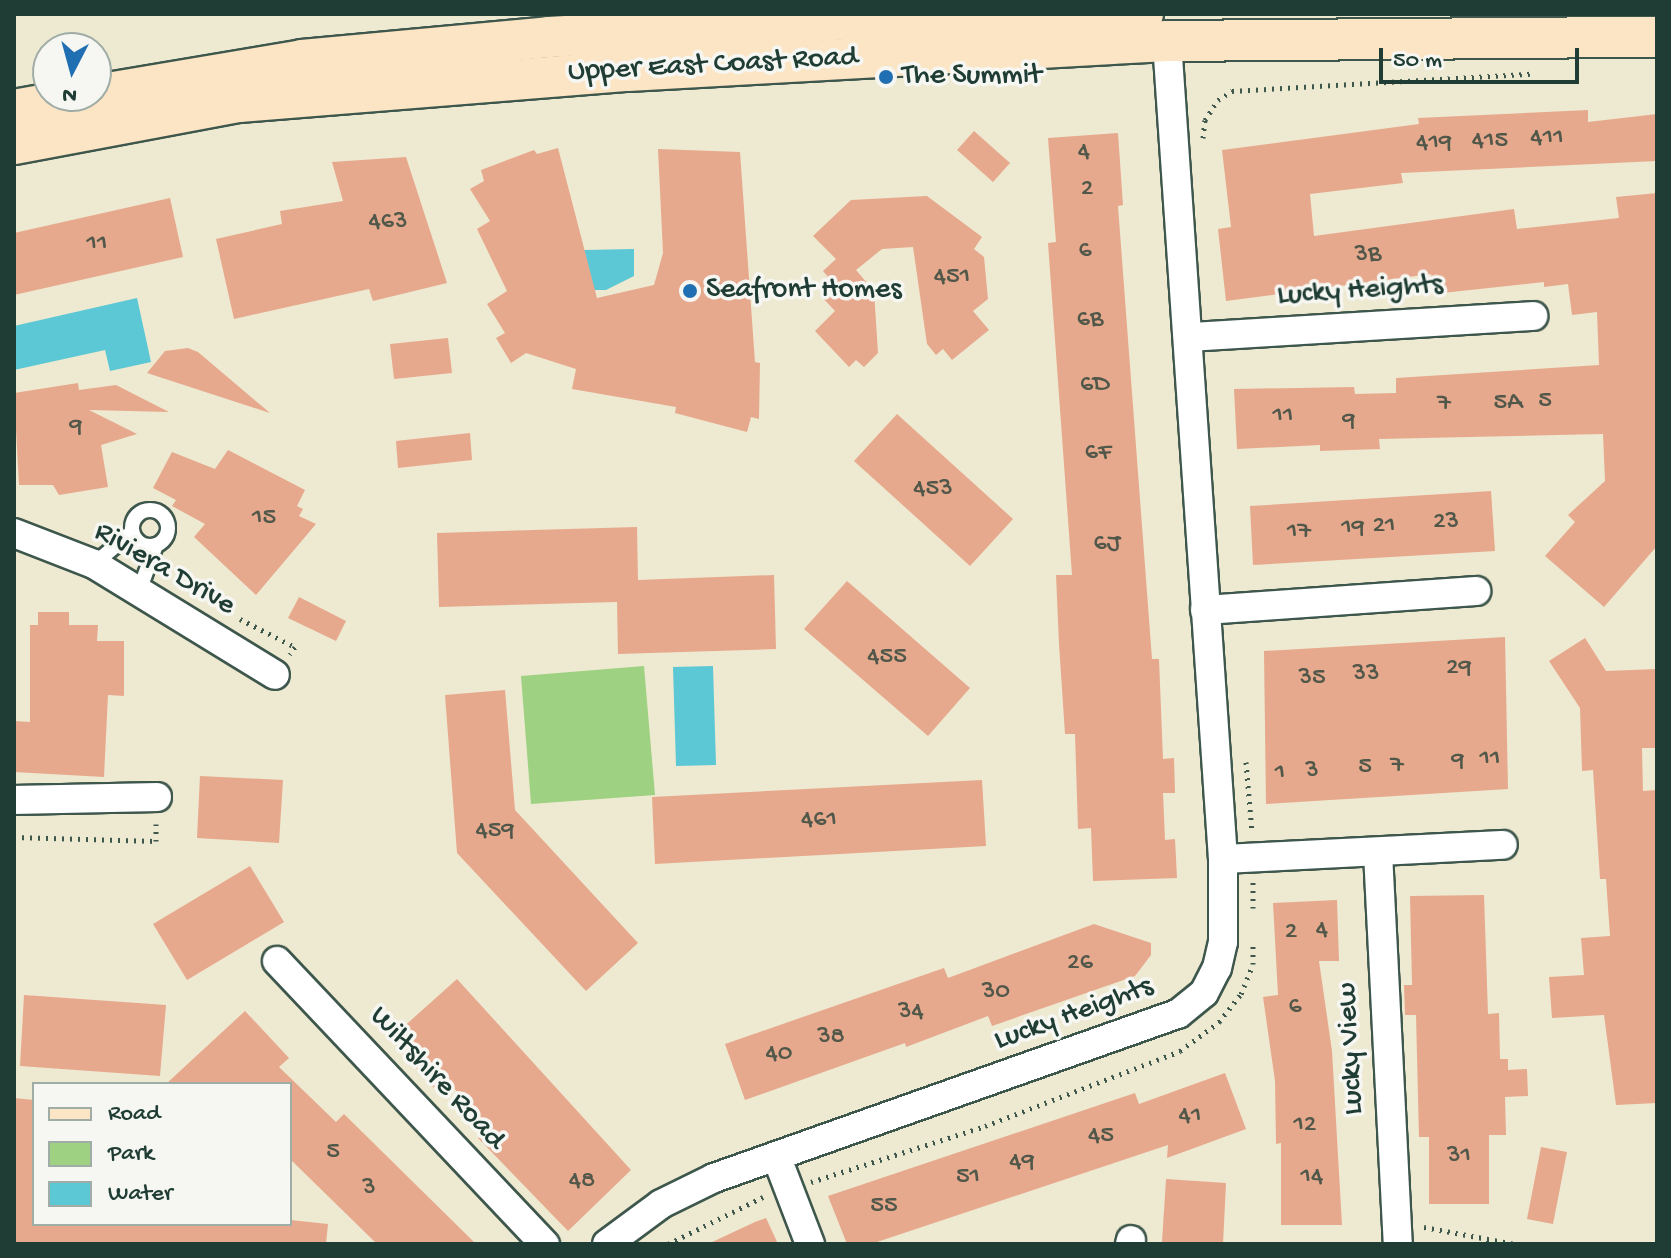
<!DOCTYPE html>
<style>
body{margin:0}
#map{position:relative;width:1671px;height:1258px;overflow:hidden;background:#eee9d1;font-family:"Gochi Hand",sans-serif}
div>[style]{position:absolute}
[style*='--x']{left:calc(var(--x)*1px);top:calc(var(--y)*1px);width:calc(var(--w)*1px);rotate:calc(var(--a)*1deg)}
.green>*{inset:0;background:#9ed282}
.water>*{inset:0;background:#5cc8d5}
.building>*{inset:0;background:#e7a98d}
.path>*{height:5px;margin-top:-2.5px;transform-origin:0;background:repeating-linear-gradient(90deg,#3e574c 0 2px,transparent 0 8px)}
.roads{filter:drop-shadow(2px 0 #3e574c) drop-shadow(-2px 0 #3e574c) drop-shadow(0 2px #3e574c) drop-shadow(0 -2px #3e574c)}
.lane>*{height:14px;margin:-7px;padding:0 7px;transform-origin:7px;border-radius:7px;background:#fff}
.lane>.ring{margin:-7px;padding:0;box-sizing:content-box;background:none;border:14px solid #fff;border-radius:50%}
.street>*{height:28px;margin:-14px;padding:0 14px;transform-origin:14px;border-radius:14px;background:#fff}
.secondary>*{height:40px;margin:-20px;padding:0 20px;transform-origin:20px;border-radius:20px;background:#fce5c4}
.dots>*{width:22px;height:22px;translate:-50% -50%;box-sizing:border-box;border:4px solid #f6f6f2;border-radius:50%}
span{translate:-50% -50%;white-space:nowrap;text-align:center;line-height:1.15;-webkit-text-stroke:7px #f6f6f2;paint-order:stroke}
.number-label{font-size:26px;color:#51584a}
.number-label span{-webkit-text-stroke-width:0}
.street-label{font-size:30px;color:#1f3d34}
.poi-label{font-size:30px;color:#1f3d34}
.left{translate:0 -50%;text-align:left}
.frame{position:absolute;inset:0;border:16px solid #1f3d34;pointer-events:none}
.legend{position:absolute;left:32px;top:1082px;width:260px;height:144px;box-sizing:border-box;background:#f6f6f2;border:2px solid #a0aca6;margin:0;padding:10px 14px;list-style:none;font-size:24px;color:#1f3d34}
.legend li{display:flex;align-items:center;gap:16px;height:40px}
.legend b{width:40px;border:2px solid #a0aca6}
.north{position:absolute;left:32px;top:32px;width:80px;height:80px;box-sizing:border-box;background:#f6f6f2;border:2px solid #a0aca6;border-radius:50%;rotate:186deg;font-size:22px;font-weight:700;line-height:32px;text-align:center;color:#1f3d34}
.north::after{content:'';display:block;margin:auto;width:28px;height:36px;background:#1f6fb2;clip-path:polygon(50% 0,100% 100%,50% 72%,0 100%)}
.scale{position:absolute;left:1379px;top:48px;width:200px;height:36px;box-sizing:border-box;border:4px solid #1f3d34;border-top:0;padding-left:10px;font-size:24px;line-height:28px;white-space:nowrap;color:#1f3d34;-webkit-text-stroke:6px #f6f6f2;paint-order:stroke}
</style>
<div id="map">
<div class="green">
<div style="clip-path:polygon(644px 666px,655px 795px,531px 804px,521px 676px)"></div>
</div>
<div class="water">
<div style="clip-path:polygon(634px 249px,634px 276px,606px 290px,584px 290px,584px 250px)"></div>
<div style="clip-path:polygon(137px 298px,151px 362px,110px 371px,105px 350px,14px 370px,14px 326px)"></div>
<div style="clip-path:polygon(713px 666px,716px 765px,676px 766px,673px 667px)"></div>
</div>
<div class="building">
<div style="clip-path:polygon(1588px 110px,1588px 122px,1657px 114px,1657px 161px,1401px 173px,1403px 183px,1310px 194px,1314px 236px,1514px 209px,1517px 229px,1619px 218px,1616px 197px,1657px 193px,1657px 546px,1604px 607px,1545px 556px,1575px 522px,1568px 515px,1605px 481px,1603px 434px,1379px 439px,1380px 449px,1320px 451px,1320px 445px,1237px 449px,1234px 389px,1354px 387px,1355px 394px,1396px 393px,1396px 378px,1599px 365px,1597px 312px,1572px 315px,1568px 284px,1544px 287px,1544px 282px,1433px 294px,1431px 274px,1226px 301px,1218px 229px,1231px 227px,1222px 150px,1419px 124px,1418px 118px)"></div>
<div style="clip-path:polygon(974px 131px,1010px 163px,993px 182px,957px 150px)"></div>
<div style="clip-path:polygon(1118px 133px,1123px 205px,1118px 206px,1152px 659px,1159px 659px,1163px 759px,1174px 758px,1175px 793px,1163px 793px,1165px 840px,1175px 839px,1177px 878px,1093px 881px,1091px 828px,1078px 829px,1075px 734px,1065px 734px,1059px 644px,1056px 575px,1072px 575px,1048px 243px,1056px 242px,1048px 138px)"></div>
<div style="clip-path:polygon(558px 148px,597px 298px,654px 285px,663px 253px,658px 149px,740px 152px,755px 362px,760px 363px,759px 419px,751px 417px,747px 432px,675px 413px,676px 407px,572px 389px,576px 369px,526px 353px,511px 363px,496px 338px,505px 333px,487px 304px,507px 291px,477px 229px,490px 221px,470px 189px,484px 181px,481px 170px,534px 150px,537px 154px)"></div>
<div style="clip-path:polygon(406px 157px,447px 283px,373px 301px,369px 289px,234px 319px,216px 239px,282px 224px,280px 211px,343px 201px,332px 162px)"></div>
<div style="clip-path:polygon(927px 196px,982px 237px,974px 249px,984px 257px,988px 299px,973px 311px,989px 330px,952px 360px,943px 349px,936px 355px,927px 344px,913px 247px,882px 249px,856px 270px,874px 291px,878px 353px,864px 367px,856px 360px,849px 367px,815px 331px,835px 311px,821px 296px,834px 284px,823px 271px,836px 259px,813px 236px,851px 200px)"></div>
<div style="clip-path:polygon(170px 198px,183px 257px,14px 295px,14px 233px)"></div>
<div style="clip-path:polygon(448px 338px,452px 373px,394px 379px,390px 344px)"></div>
<div style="clip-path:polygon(188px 348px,198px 352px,270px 413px,147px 373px,165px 351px)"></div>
<div style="clip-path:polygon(78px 383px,79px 390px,116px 385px,169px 412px,89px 410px,137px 434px,101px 445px,108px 487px,59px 495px,53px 485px,19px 485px,14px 393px)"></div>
<div style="clip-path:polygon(897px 414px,1013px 519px,970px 566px,854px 461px)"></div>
<div style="clip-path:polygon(470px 433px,472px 460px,398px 468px,396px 441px)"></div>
<div style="clip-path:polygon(228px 450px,305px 490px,297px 506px,303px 509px,299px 516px,316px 524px,256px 595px,194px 537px,205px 524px,172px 506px,176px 500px,153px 488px,172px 452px,215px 469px)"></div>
<div style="clip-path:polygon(1491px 491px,1495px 551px,1253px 565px,1250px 506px)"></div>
<div style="clip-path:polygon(637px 527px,638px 580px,774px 575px,776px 649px,618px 654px,617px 602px,439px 607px,437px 533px)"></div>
<div style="clip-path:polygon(847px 581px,970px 688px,928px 736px,804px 629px)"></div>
<div style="clip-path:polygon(299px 597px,346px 621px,336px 641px,288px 618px)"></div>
<div style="clip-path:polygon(38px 612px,69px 612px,69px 625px,98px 625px,97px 641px,124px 641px,124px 696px,108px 695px,104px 777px,14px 772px,14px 721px,30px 722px,30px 625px,38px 625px)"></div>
<div style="clip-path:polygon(1505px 637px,1508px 789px,1266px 804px,1264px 651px)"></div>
<div style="clip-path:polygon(1585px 638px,1606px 671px,1657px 669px,1657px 748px,1642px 748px,1643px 791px,1657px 790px,1657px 1103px,1616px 1105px,1604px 1015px,1552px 1018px,1549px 977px,1584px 975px,1581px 938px,1610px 936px,1606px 879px,1600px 879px,1593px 770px,1582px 771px,1580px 708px,1549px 661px)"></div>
<div style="clip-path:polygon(505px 690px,515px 810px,638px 943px,586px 991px,457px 853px,445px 695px)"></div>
<div style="clip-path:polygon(200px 776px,283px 780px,279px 843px,197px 838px)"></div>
<div style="clip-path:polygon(982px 780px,986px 846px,655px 864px,652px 797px)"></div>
<div style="clip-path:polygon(250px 866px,284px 922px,187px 980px,153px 924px)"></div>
<div style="clip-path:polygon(1484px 895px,1488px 1014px,1499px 1013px,1500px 1059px,1508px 1059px,1508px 1070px,1527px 1069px,1528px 1096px,1505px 1097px,1506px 1135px,1489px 1135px,1489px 1204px,1429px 1204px,1429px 1137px,1419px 1137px,1416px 1015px,1405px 1015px,1404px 985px,1412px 985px,1410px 896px)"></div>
<div style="clip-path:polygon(1337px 900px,1339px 961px,1319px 961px,1332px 1051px,1342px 1225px,1281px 1225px,1281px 1143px,1276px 1144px,1275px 1081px,1263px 997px,1278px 995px,1273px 903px)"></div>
<div style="clip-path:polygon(1094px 924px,1151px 943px,1151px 955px,1135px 976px,992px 1026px,988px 1016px,906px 1047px,905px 1043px,745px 1100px,725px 1044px,944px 968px,948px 978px)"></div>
<div style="clip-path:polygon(457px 979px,631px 1170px,568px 1231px,478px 1138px,489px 1128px,445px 1078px,434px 1088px,390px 1039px)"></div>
<div style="clip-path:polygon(24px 995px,166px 1005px,160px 1076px,20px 1066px)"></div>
<div style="clip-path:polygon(245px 1011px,289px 1058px,279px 1067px,336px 1122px,344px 1114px,476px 1244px,377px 1244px,290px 1159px,290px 1084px,166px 1084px)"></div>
<div style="clip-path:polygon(1225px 1073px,1246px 1129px,1167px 1158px,1168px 1145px,871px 1244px,847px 1244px,828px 1196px,1135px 1093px,1139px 1104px)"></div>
<div style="clip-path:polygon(14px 1098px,34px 1100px,34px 1224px,290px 1220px,328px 1224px,326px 1244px,14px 1244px)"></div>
<div style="clip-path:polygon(1541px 1147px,1567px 1152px,1553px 1224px,1527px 1219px)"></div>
<div style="clip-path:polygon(1166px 1179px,1226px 1183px,1223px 1244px,1162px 1242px)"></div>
<div style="clip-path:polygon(766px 1218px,778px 1244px,708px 1244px,755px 1222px)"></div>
</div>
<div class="path">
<div style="--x:1203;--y:138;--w:18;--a:-84"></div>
<div style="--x:1205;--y:120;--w:24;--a:-57"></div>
<div style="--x:1218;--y:100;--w:17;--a:-33"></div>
<div style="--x:1232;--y:91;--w:299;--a:-3.3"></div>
<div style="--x:240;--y:619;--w:62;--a:27"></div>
<div style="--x:295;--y:647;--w:9;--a:126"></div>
<div style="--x:1246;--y:762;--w:70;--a:85.1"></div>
<div style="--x:14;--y:837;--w:142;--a:1.6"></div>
<div style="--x:156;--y:841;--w:17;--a:-90"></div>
<div style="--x:1253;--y:908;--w:26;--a:-90"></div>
<div style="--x:811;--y:1182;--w:183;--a:-17.8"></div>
<div style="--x:985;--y:1126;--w:209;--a:-21"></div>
<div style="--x:1180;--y:1051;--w:49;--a:-36.6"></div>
<div style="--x:1219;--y:1022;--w:36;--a:-52"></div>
<div style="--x:1241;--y:994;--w:32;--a:-68"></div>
<div style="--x:1253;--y:964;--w:22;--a:-90"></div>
<div style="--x:1424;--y:1227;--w:92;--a:10.7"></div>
<div style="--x:668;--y:1244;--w:106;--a:-26.3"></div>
<div style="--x:1539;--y:1244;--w:37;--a:0"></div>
</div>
<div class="roads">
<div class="lane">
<div class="ring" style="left:132px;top:510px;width:22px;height:22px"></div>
<div style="--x:94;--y:564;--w:50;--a:-40.1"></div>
<div style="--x:139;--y:591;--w:49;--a:-69.7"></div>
</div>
<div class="street">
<div style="--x:1190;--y:337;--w:344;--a:-3.5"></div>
<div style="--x:14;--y:533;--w:86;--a:21.2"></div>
<div style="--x:94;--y:564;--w:212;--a:31.5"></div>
<div style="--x:1205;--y:610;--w:272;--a:-4"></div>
<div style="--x:14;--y:800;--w:143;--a:-1.2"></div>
<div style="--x:1378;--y:853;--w:392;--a:87.1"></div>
<div style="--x:1223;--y:859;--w:280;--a:-2.9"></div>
<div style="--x:277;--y:961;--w:390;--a:46.6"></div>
<div style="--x:777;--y:1158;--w:92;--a:69"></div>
<div style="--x:607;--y:1244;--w:67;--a:-36.5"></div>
<div style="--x:661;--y:1204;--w:59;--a:-26.1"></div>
<div style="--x:714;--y:1178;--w:492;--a:-19.5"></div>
<div style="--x:1178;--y:1014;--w:33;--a:-39"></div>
<div style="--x:1204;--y:993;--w:28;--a:-63"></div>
<div style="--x:1217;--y:968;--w:27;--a:-77"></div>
<div style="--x:1223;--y:942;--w:83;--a:-90"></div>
<div style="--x:1223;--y:859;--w:820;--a:-93.92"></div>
<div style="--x:1130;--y:1244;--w:4;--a:-76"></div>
</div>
<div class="secondary">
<div style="--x:96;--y:95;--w:209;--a:-9.6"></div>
<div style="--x:302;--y:60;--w:248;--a:-5.3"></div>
<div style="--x:549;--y:37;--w:303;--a:-3.4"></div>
<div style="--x:851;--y:19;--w:292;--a:-1"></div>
<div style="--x:14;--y:110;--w:78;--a:-10.3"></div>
<div style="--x:14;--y:144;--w:229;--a:-10.6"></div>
<div style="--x:239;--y:102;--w:390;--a:-4.6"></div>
<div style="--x:628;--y:71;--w:540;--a:-3.19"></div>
<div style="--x:1167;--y:41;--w:490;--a:-0.5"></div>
</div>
</div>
<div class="dots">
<div style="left:886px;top:77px;background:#1f6fb2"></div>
<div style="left:690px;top:291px;background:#1f6fb2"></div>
</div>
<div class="number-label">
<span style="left:1547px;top:139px">411</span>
<span style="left:1490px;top:142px">415</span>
<span style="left:1434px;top:144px">419</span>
<span style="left:1084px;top:153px">4</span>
<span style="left:1087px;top:190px">2</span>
<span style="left:388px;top:223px">463</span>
<span style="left:97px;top:245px">11</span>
<span style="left:1085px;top:252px">6</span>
<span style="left:1368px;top:256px">3B</span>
<span style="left:952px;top:278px">451</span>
<span style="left:1090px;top:321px">6B</span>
<span style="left:1095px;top:386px">6D</span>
<span style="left:1545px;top:402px">5</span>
<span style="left:1508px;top:404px">5A</span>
<span style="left:1444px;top:405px">7</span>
<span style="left:1283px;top:417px">11</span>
<span style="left:1349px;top:422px">9</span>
<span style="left:76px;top:428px">9</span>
<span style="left:1098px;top:454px">6F</span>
<span style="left:933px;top:490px">453</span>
<span style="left:264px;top:519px">15</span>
<span style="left:1446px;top:523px">23</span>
<span style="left:1384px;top:527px">21</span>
<span style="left:1353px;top:529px">19</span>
<span style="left:1299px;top:533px">17</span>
<span style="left:1107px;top:545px">6J</span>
<span style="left:887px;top:658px">455</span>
<span style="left:1459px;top:669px">29</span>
<span style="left:1366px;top:675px">33</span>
<span style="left:1312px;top:679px">35</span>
<span style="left:1490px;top:760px">11</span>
<span style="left:1458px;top:762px">9</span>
<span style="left:1397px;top:767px">7</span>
<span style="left:1365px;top:768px">5</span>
<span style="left:1312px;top:772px">3</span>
<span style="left:1280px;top:774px">1</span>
<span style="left:819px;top:821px">461</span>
<span style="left:495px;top:832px">459</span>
<span style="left:1322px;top:931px">4</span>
<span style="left:1291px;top:933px">2</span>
<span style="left:1080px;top:964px">26</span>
<span style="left:996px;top:993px">30</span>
<span style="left:1295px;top:1008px">6</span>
<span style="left:911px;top:1013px">34</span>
<span style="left:831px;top:1038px">38</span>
<span style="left:779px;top:1055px">40</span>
<span style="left:1190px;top:1117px">41</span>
<span style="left:1305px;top:1126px">12</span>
<span style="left:1101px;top:1137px">45</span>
<span style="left:333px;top:1153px">5</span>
<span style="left:1459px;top:1157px">31</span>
<span style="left:1022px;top:1163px">49</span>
<span style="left:968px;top:1178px">51</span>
<span style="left:1312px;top:1178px">14</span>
<span style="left:582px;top:1182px">48</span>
<span style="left:369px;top:1189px">3</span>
<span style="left:884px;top:1207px">55</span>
</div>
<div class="street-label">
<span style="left:713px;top:66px;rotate:-3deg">Upper East Coast Road</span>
<span style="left:1360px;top:292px;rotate:-4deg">Lucky Heights</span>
<span style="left:164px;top:570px;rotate:30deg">Riviera Drive</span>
<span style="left:1074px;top:1015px;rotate:-20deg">Lucky Heights</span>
<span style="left:1352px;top:1049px;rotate:-93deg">Lucky View</span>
<span style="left:436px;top:1079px;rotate:47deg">Wiltshire Road</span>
</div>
<div class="poi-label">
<span class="left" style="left:902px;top:77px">The Summit</span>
<span class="left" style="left:706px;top:291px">Seafront Homes</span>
</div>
<div class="frame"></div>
<ul class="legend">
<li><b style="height:10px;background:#fce5c4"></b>Road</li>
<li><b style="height:22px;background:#9ed282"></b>Park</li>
<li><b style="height:22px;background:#5cc8d5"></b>Water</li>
</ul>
<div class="north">N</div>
<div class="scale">50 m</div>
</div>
